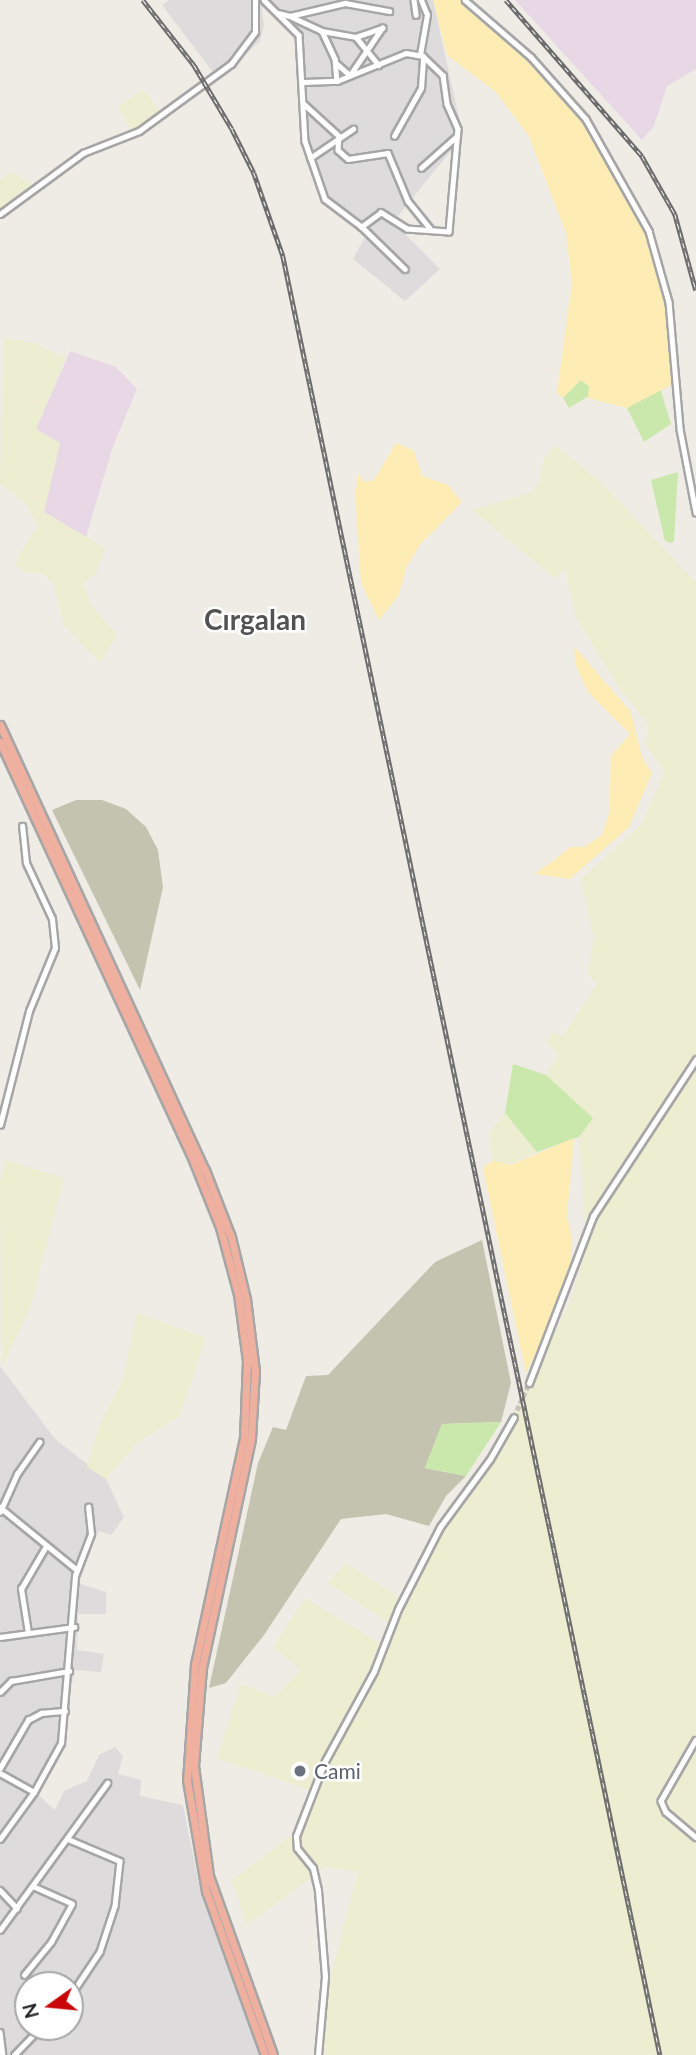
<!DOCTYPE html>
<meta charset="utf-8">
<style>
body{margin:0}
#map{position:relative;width:696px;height:2055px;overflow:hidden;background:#efece5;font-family:Lato,sans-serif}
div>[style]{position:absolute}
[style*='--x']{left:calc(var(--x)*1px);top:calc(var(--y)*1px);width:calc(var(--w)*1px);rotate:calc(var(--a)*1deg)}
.residential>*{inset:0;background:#dddbdc}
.industrial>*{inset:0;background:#e8d7e5}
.construction>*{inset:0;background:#c4c3b0}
.farmland>*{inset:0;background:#ecedd1}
.grass>*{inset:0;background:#cbe8ac}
.sand>*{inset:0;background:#fdedb5}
.tertiary-tunnel>*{height:5px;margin-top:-2.5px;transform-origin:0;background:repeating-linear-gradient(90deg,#c5c3bd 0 5px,transparent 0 7.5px)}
.roads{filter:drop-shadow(2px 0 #a6a6a6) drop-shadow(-2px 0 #a6a6a6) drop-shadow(0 2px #a6a6a6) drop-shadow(0 -2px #a6a6a6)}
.minor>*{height:4.5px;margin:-2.25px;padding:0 2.25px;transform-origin:2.25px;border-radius:2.25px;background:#fff}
.tertiary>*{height:5px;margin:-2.5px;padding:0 2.5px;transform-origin:2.5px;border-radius:2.5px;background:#fff}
.trunk>*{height:7px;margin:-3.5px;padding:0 3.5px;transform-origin:3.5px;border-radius:3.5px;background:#f0b0a0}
.rail>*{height:4.5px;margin-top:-2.25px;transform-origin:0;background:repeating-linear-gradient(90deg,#fff 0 5px,#6d6d6d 0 10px);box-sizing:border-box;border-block:2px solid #6d6d6d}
.dots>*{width:19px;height:19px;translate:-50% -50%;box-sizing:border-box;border:4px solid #fff;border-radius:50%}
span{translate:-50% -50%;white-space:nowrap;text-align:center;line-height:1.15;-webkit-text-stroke:5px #fff;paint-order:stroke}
.worship-label{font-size:21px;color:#5b616d}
.left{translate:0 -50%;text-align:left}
.district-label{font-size:28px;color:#525252;font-weight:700}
.north{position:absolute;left:14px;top:1971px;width:70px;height:70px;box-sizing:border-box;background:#fff;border:2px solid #a5a5a5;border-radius:50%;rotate:255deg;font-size:19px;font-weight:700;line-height:28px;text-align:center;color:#1f1f1f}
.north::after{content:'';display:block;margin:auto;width:24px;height:32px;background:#c80508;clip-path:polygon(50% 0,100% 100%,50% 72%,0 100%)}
</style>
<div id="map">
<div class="residential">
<div style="clip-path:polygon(170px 0,261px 0,264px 26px,260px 41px,219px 80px,162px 5px)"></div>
<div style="clip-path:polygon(263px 0,433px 0,463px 136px,393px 222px,440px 269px,405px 301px,353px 259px,368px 232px,324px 201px,304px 137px,298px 37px)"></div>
<div style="clip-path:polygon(evenodd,0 1366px,55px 1439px,106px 1479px,124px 1517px,111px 1535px,99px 1531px,81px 1566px,78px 1583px,106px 1592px,106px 1614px,78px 1614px,77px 1650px,104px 1654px,101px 1672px,74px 1670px,63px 1748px,36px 1793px,55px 1810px,64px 1791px,87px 1781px,99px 1755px,115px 1747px,123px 1756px,118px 1774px,141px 1780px,140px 1796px,183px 1805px,201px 1895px,259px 2055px,0 2055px,0 1366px,28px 1985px,70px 1985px,70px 2027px,28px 2027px,28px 1985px)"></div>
</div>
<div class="industrial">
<div style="clip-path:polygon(515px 0,696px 0,696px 69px,667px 86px,654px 126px,642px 140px)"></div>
<div style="clip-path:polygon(70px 351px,116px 367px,137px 389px,112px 449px,86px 537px,44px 512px,60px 443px,36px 429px)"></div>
</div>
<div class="construction">
<div style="clip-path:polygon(76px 800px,102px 800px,126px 809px,146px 827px,158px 850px,163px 887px,140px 990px,52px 810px)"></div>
<div style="clip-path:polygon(482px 1240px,511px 1383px,501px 1422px,442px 1424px,425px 1468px,466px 1476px,446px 1496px,429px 1526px,386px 1514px,341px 1519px,264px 1635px,226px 1683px,209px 1688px,258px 1463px,273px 1427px,286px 1430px,306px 1376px,328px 1375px,435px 1262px)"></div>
</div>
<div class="farmland">
<div style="clip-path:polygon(143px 89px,160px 111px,132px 132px,118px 107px)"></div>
<div style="clip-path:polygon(12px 172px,37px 187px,0 211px,0 180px)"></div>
<div style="clip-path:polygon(4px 338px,34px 343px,66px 358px,36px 429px,60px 443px,44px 512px,105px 548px,96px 574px,82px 583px,92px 606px,117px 635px,100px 663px,64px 625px,54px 585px,42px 573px,25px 573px,16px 566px,18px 556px,38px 526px,27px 505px,0 483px)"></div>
<div style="clip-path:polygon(556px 446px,602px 483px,696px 583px,696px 2055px,326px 2055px,322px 2033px,331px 1976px,358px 1872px,325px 1867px,247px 1925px,232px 1880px,291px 1836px,309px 1790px,217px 1758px,241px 1684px,275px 1697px,301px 1670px,273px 1647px,305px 1598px,386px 1647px,446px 1509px,489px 1459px,570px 1303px,587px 1245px,579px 1137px,593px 1118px,546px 1075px,558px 1054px,546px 1041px,553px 1032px,563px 1036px,597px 984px,588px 975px,594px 937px,581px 880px,641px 825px,665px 772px,645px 744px,649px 726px,620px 689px,577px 619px,565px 570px,554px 578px,472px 510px,530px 493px,539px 483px,544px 458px)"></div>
<div style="clip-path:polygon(505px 1113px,537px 1152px,505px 1166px,492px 1161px,490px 1142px,490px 1132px)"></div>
<div style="clip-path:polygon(5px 1160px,64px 1178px,30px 1308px,2px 1367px,0 1182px)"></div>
<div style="clip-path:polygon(137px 1313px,206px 1338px,180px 1416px,138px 1442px,106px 1479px,87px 1467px,99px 1426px,123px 1379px)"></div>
<div style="clip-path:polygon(346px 1563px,399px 1597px,389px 1623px,328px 1583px)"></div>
</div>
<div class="grass">
<div style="clip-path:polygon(579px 379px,589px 386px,589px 396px,569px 408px,563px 398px)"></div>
<div style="clip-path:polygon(660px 388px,671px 424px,644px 442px,627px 408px)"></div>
<div style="clip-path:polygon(678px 472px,674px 541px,671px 543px,665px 541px,651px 480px)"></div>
<div style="clip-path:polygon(513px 1064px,546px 1075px,593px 1118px,579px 1137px,537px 1152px,505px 1113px)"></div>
<div style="clip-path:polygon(501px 1422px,466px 1476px,425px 1468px,442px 1424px)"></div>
</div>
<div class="sand">
<div style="clip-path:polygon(433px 0,461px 0,531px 60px,589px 127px,648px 231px,662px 275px,673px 384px,627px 408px,588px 398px,589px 386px,581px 380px,563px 398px,557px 392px,572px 283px,566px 233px,529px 136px,496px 92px,447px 55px)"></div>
<div style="clip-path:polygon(396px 443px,414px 451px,422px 476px,448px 485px,462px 502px,420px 545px,406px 568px,399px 595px,379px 620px,361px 583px,355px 493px,358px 473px,364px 482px,374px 480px)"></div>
<div style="clip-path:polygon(574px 646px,631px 712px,642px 757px,652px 773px,629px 827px,570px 879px,535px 874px,571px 847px,584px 847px,602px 835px,609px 814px,611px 756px,630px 734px,588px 692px,576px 666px)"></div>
<div style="clip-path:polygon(574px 1138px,567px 1215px,572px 1238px,570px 1269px,551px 1324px,526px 1373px,483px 1168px,492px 1161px,511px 1165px)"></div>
</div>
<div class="tertiary-tunnel">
<div style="--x:514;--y:1417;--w:37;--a:-66"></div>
</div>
<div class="roads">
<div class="minor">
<div style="--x:264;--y:0;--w:49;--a:45"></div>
<div style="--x:299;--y:35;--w:106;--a:86.8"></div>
<div style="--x:305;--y:141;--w:61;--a:71"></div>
<div style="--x:325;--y:199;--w:46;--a:37.1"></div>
<div style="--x:362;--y:227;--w:60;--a:44.3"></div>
<div style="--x:414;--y:0;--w:15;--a:82"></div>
<div style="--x:465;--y:0;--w:87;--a:40.8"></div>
<div style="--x:531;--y:57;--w:83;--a:48.4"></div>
<div style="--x:586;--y:119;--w:129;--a:60.6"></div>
<div style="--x:649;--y:231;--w:74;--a:74.3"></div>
<div style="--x:669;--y:302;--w:127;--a:85"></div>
<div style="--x:680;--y:429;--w:85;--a:79.1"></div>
<div style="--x:278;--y:13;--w:12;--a:14"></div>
<div style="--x:290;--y:16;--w:57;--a:-13.3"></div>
<div style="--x:345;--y:3;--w:45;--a:10.3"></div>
<div style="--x:292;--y:17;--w:33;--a:25"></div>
<div style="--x:322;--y:31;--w:31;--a:65"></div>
<div style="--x:335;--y:59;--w:22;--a:85"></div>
<div style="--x:322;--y:31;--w:35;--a:10"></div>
<div style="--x:356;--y:37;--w:36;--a:51"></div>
<div style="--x:356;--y:37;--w:28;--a:-19"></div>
<div style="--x:420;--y:55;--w:41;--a:-80.1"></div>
<div style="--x:427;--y:15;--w:16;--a:-112"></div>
<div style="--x:336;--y:63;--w:18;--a:41"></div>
<div style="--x:350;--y:75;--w:57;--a:-55.8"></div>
<div style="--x:304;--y:82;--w:33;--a:-2"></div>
<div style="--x:337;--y:81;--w:74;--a:-22.1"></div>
<div style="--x:406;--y:53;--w:17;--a:10"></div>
<div style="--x:423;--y:56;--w:28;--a:44"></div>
<div style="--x:443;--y:75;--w:29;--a:82"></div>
<div style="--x:447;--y:104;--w:27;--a:66"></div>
<div style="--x:458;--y:129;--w:103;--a:95"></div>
<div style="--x:449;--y:232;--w:42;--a:-175.9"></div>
<div style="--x:407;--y:229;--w:31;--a:-148"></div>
<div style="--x:381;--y:213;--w:24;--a:144"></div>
<div style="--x:304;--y:104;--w:47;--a:42.4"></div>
<div style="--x:339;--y:136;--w:14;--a:94"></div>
<div style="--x:338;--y:150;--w:13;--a:42"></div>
<div style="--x:348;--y:159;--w:40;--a:-8.5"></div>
<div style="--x:388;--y:153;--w:52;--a:67.4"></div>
<div style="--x:408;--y:201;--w:35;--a:51"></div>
<div style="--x:394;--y:136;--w:55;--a:-60.6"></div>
<div style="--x:421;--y:88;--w:30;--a:-86"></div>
<div style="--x:310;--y:158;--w:52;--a:-34"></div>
<div style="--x:421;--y:168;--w:48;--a:-41.6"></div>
<div style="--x:0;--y:214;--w:103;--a:-36.3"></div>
<div style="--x:83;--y:153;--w:60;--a:-21.4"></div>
<div style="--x:139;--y:131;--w:114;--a:-36.1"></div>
<div style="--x:231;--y:64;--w:40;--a:-53"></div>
<div style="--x:255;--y:32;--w:32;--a:-90"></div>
<div style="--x:0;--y:1125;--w:118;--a:-75.7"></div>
<div style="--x:29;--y:1011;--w:68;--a:-67.6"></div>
<div style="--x:55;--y:948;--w:29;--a:-96"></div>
<div style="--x:52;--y:919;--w:62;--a:-114.9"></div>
<div style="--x:26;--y:863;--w:37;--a:-96"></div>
<div style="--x:0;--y:1507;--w:98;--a:39.2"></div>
<div style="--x:0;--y:1512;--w:42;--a:-65.9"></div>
<div style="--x:17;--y:1474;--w:39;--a:-55"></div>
<div style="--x:28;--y:1633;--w:45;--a:-99"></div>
<div style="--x:21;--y:1589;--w:48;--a:-59.7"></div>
<div style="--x:0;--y:1637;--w:75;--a:-7.7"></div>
<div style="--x:0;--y:1692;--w:16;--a:-45"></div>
<div style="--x:11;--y:1681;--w:59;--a:-9.8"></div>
<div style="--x:696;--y:1740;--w:70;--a:119.8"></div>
<div style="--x:661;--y:1801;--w:12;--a:66"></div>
<div style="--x:666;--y:1812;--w:39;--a:40"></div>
<div style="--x:0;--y:1768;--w:56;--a:-59.7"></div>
<div style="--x:28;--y:1720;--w:15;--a:-28"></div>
<div style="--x:41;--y:1713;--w:24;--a:-5"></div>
<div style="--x:0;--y:1773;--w:39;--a:29"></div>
<div style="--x:0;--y:1839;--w:58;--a:-54.1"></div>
<div style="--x:34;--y:1792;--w:56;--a:-61.1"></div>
<div style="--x:61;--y:1743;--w:168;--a:-85.2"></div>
<div style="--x:75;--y:1576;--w:45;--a:-69.1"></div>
<div style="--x:91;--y:1534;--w:27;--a:-96"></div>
<div style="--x:68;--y:1839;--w:56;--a:22.9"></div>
<div style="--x:120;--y:1861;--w:45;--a:96.3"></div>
<div style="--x:115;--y:1906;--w:48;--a:108.1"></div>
<div style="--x:100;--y:1952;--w:54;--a:123.7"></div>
<div style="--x:0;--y:1890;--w:25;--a:47"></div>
<div style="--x:0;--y:1930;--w:182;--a:-53.9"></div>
<div style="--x:24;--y:1975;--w:43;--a:-50.7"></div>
<div style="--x:51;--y:1942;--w:43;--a:-61.1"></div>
<div style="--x:72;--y:1904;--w:42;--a:-155.9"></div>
<div style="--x:0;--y:2032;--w:23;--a:83"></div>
<div style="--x:14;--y:2055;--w:39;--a:-46"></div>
</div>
<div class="tertiary">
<div style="--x:529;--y:1383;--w:179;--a:-69"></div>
<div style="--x:593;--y:1216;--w:188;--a:-56.7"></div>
<div style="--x:318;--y:2055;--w:79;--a:-84.9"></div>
<div style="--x:325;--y:1976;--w:86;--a:-94.7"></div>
<div style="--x:318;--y:1890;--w:23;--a:-103"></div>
<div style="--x:313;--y:1868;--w:26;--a:-129"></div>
<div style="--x:297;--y:1848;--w:12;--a:-95"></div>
<div style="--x:296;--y:1836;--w:80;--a:-68.9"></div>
<div style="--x:325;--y:1761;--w:102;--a:-61.4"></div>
<div style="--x:374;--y:1671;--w:66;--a:-68.8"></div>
<div style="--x:398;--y:1609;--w:92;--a:-62.9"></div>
<div style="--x:440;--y:1527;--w:84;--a:-53.7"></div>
<div style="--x:490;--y:1459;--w:48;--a:-60.3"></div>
</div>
<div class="trunk">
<div style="--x:0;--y:725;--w:490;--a:65.3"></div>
<div style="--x:205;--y:1170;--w:72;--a:68.8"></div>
<div style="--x:231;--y:1237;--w:64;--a:76.4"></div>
<div style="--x:246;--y:1299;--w:73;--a:82.9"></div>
<div style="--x:255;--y:1371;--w:68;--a:93.4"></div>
<div style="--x:251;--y:1439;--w:234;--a:102.1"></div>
<div style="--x:202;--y:1668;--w:98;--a:94.7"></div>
<div style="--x:194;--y:1766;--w:111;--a:82.2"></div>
<div style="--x:209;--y:1876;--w:190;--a:70.3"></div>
<div style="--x:0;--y:742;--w:460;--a:65.2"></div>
<div style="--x:193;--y:1160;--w:72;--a:68.1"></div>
<div style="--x:220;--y:1227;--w:69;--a:75"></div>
<div style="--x:238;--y:1294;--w:68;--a:82.3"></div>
<div style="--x:247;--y:1361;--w:77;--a:92.2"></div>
<div style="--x:244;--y:1438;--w:231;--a:102.2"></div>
<div style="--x:195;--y:1664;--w:116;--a:93.9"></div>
<div style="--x:187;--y:1780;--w:113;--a:80.3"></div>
<div style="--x:206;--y:1891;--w:174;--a:70.2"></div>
</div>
</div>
<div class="rail">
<div style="--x:143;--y:0;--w:83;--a:51.9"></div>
<div style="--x:194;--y:65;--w:74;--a:59.3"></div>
<div style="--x:232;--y:129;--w:49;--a:63.4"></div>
<div style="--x:254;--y:173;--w:88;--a:70.7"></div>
<div style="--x:283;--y:256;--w:1838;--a:78.16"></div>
<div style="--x:506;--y:0;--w:207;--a:48.9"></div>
<div style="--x:642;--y:156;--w:67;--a:60.4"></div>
<div style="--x:675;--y:214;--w:79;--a:74.6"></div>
</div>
<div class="dots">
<div style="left:300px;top:1771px;background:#6b7280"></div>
</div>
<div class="worship-label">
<span class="left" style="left:314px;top:1771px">Cami</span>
</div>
<div class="district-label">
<span style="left:255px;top:619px">Cırgalan</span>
</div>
<div class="north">N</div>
</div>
